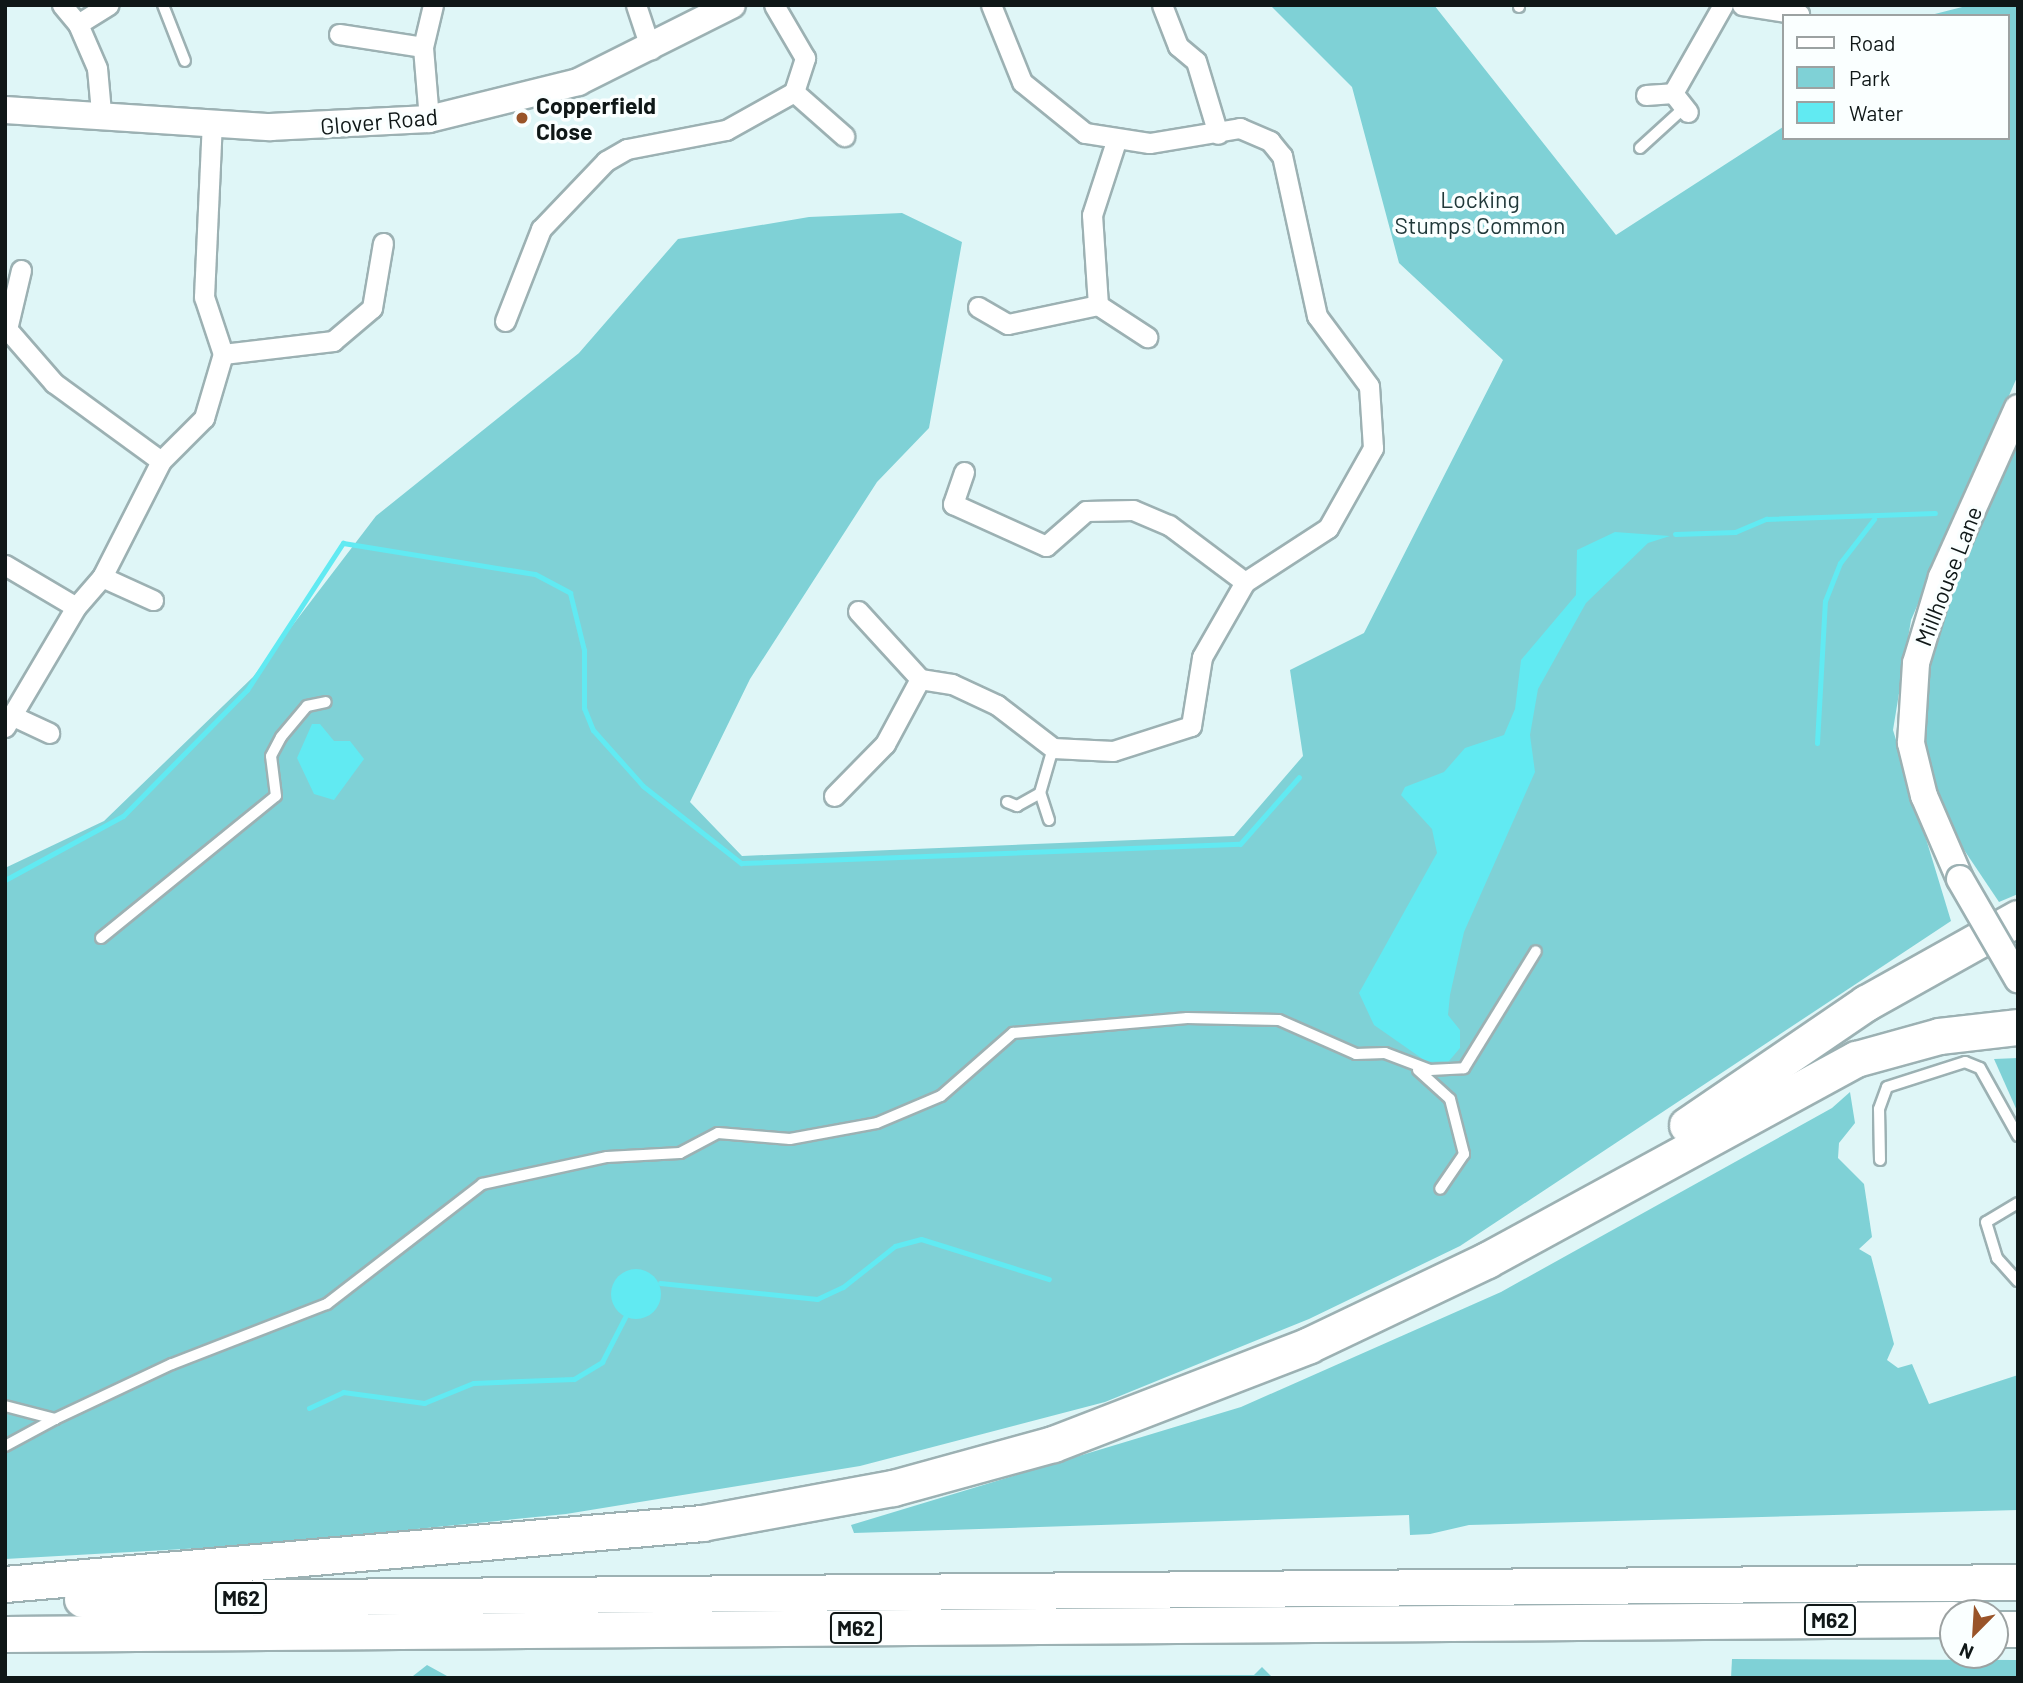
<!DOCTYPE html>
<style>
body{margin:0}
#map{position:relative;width:2023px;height:1683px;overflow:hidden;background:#dff6f7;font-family:Barlow,sans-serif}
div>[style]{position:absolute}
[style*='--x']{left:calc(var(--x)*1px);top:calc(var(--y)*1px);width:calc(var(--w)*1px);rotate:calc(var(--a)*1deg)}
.green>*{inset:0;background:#7fd1d6}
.water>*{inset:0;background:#61eaf2}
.round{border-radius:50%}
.stream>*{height:5px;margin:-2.5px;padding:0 2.5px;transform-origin:2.5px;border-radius:2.5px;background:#61eaf2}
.roads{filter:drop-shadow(2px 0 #9cb1b3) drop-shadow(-2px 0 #9cb1b3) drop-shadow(0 2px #9cb1b3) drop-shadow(0 -2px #9cb1b3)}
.lane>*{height:10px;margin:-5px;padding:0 5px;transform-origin:5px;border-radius:5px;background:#fff}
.street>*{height:19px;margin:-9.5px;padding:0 9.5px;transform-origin:9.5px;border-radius:9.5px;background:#fff}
.secondary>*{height:26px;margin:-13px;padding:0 13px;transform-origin:13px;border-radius:13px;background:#fff}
.highway>*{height:35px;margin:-17.5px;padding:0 17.5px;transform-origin:17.5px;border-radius:17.5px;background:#fff}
.bridges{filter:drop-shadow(2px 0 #9cb1b3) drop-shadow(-2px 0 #9cb1b3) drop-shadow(0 2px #9cb1b3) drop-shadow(0 -2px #9cb1b3)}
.secondary-bridge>*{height:26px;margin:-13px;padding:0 13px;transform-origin:13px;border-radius:13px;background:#fff}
.dots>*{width:19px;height:19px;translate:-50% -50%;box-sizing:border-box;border:4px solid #faffff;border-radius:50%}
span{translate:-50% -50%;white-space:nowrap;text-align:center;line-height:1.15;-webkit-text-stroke:7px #faffff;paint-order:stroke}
.shield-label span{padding:2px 5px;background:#faffff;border:2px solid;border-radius:5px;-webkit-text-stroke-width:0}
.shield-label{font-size:21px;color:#0f1717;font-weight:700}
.poi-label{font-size:23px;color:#0f1717;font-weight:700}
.left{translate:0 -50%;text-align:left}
.street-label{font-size:23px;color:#0f1717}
.park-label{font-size:23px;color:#21393a}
.frame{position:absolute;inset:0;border:7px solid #0f1717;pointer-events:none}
.legend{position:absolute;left:1782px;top:14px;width:228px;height:126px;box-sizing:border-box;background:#faffff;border:2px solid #9ca2a2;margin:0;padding:9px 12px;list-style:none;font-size:21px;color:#0f1717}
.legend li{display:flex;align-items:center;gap:14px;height:35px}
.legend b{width:35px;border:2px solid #9ca2a2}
.north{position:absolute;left:1939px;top:1599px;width:70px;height:70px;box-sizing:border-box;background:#faffff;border:2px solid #9ca2a2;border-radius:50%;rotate:204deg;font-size:19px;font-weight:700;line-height:28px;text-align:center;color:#0f1717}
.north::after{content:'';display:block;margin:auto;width:24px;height:32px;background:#995429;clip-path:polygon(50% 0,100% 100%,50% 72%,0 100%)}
</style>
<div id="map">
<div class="green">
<div style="clip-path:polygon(1270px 5px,1434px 5px,1616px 235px,1783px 127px,1783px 138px,2007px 138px,2007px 16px,1927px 16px,1970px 5px,2018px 5px,2018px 375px,1911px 620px,1893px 730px,1951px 921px,1460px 1246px,1309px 1319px,1105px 1402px,860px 1466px,566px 1514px,258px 1545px,5px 1559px,5px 868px,104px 821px,253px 677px,376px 516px,579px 353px,678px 239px,809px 217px,902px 213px,962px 242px,929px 428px,877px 482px,750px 679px,690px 802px,742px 856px,1234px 836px,1303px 756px,1290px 670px,1364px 633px,1503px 360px,1399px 263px,1352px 87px)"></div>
<div style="clip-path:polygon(2018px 437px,2018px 894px,1999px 902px,1950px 829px,1918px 743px,1927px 649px)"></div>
<div style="clip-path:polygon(2018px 1058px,2018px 1113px,1994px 1059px)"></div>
<div style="clip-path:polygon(1850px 1092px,1855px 1123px,1839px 1143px,1838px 1158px,1864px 1184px,1872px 1237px,1859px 1249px,1871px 1256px,1894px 1344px,1887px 1360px,1898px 1368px,1912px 1364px,1929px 1404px,2018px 1375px,2018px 1510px,1469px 1525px,1430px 1534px,1410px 1535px,1409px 1515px,854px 1533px,851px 1525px,1241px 1407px,1501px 1292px,1832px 1108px)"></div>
<div style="clip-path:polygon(1732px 1659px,2018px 1660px,2018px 1678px,1731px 1678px)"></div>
<div style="clip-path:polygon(427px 1665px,447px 1676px,1254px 1675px,1262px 1667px,1271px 1676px,1327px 1678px,281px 1678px,413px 1676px)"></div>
</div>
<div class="water">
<div style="clip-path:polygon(1615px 532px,1670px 536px,1648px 543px,1586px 603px,1538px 689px,1530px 735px,1535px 772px,1464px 932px,1450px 995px,1448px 1015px,1460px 1030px,1460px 1048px,1449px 1061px,1427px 1062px,1374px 1025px,1359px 993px,1437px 853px,1432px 829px,1401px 795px,1405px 787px,1444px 772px,1465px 748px,1504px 735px,1515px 709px,1521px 660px,1576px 595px,1577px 550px)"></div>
<div style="clip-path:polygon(312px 724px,320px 724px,334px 741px,350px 741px,364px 759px,334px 800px,314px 794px,297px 758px)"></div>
<div class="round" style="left:611px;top:1269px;width:50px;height:50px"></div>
</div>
<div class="stream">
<div style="--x:1675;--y:534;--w:60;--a:-1.9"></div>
<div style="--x:1735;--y:532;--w:34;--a:-23"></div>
<div style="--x:1766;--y:519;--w:169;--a:-2"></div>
<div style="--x:1817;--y:743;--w:142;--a:-86.8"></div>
<div style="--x:1825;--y:601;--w:41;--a:-68.5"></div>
<div style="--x:1840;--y:563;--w:56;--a:-52.3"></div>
<div style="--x:5;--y:880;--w:134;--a:-28.5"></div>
<div style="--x:123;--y:816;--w:177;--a:-45.5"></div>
<div style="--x:247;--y:690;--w:176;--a:-56.9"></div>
<div style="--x:343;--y:543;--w:194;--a:9.2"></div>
<div style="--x:535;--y:574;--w:40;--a:28"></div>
<div style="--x:570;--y:593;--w:59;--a:76.2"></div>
<div style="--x:584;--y:650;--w:58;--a:90"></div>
<div style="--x:584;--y:708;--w:24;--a:68"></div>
<div style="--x:593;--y:730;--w:75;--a:48.2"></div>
<div style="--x:643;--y:786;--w:125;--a:38.2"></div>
<div style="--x:741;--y:863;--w:499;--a:-2.2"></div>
<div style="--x:1240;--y:844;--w:89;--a:-48.6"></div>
<div style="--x:660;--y:1283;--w:158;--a:5.8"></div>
<div style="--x:817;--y:1299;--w:29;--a:-25"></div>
<div style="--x:843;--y:1287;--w:66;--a:-38.3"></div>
<div style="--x:895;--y:1246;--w:27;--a:-15"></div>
<div style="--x:921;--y:1239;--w:134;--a:17.4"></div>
<div style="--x:309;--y:1408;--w:38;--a:-25"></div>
<div style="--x:343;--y:1392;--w:82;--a:7.7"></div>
<div style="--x:424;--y:1403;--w:53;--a:-22.2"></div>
<div style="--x:473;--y:1383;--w:101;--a:-2.3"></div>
<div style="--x:574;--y:1379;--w:33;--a:-31"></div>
<div style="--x:602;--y:1362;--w:53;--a:-62.9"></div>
</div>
<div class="roads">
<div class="lane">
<div style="--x:163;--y:5;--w:60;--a:68.6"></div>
<div style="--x:1519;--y:5;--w:2;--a:90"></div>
<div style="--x:1640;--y:148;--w:59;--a:-42.3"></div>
<div style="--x:1007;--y:802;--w:11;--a:22"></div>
<div style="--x:1017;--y:806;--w:26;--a:-29"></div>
<div style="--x:1049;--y:820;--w:28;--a:-108"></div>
<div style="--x:1040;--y:793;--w:47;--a:-73.9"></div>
<div style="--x:101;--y:938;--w:225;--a:-39.1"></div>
<div style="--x:276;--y:796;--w:40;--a:-97.1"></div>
<div style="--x:271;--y:756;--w:21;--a:-62"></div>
<div style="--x:281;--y:737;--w:40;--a:-50"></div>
<div style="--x:307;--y:706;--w:19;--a:-12"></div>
<div style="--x:1418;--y:1070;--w:43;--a:42.2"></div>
<div style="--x:1450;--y:1099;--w:57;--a:75.7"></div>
<div style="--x:1464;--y:1154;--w:42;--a:124.4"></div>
<div style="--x:1880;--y:1160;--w:51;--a:-91.1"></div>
<div style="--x:1879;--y:1109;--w:23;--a:-70"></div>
<div style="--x:1887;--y:1087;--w:82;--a:-17.8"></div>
<div style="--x:1965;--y:1062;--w:16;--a:22"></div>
<div style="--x:1980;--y:1068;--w:78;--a:60.8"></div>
<div style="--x:2018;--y:1203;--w:37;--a:149"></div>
<div style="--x:1986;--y:1222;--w:38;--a:73"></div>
<div style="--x:1997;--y:1258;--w:31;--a:48"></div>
<div style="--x:5;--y:1406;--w:52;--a:14.6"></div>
<div style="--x:55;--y:1419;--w:57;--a:151.6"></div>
<div style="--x:55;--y:1419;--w:129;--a:-25.2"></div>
<div style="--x:172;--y:1364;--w:166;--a:-21.2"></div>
<div style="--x:327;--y:1304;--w:196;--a:-37.7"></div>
<div style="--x:482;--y:1184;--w:128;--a:-12.2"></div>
<div style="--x:607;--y:1157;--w:73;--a:-3.1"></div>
<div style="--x:680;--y:1153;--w:43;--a:-27.8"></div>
<div style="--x:718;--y:1133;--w:72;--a:4.8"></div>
<div style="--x:790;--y:1139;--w:88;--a:-10.4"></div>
<div style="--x:877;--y:1123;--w:69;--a:-22.9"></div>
<div style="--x:941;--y:1096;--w:96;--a:-41.2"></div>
<div style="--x:1013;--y:1033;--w:175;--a:-4.9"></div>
<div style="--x:1187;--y:1018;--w:92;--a:1.2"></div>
<div style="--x:1279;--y:1020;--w:84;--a:23.8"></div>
<div style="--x:1356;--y:1054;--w:29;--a:-2"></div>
<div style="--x:1385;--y:1053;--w:48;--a:20.7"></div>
<div style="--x:1430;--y:1070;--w:34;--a:-3"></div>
<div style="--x:1464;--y:1068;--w:137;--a:-58.4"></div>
</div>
<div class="street">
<div style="--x:62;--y:5;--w:25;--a:50"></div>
<div style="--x:636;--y:5;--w:47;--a:71.6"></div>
<div style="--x:1162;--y:5;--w:44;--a:68.7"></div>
<div style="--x:1178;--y:46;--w:23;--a:40"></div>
<div style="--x:1196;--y:61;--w:76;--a:73.2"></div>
<div style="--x:1742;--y:5;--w:58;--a:9"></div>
<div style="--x:339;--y:34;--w:85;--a:8.8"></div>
<div style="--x:794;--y:92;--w:67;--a:41.3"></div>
<div style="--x:1673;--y:93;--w:101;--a:-60.4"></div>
<div style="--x:1646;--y:95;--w:27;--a:-4"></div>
<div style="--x:1673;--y:93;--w:24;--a:52"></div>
<div style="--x:101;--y:112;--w:44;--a:-95.2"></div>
<div style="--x:97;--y:68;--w:48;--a:-113.4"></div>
<div style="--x:78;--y:24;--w:36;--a:-32"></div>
<div style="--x:429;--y:119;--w:72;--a:-94.8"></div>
<div style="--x:423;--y:47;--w:43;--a:-76.6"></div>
<div style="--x:21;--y:270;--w:61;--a:103.3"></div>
<div style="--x:7;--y:329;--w:72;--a:49"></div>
<div style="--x:54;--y:383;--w:132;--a:36.1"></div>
<div style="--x:1098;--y:305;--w:59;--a:33.1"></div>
<div style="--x:978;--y:307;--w:34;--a:30"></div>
<div style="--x:1008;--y:324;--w:92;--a:-11.9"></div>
<div style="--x:1098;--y:305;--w:90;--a:-93.8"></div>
<div style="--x:1092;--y:215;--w:78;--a:-72"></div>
<div style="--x:505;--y:321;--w:99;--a:-68.6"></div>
<div style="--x:541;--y:229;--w:94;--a:-46.3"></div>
<div style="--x:606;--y:161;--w:24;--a:-30"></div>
<div style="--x:627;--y:149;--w:101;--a:-10.9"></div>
<div style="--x:726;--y:130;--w:78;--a:-29.2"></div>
<div style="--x:794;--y:92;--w:36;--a:-72"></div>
<div style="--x:805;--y:58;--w:61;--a:-120.3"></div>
<div style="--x:223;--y:354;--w:111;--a:-6.7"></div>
<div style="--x:333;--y:341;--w:51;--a:-40.2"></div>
<div style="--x:372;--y:308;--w:66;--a:-80.4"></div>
<div style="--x:964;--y:472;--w:34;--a:109"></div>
<div style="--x:953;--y:504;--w:102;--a:24.3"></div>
<div style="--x:1046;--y:546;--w:53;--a:-41.2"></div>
<div style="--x:1086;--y:511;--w:47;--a:-1.2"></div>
<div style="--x:1133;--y:510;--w:39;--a:23"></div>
<div style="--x:1169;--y:525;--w:95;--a:36.9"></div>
<div style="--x:5;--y:565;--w:82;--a:30.6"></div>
<div style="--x:102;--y:577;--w:56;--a:24.3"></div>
<div style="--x:858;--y:611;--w:92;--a:47.6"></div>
<div style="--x:920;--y:679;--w:32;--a:9"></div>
<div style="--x:952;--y:684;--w:50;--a:25"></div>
<div style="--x:997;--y:705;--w:71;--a:37.5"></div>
<div style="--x:1053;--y:748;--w:60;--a:2.9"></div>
<div style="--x:1113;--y:751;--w:82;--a:-17.8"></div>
<div style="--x:1191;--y:726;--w:70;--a:-80.9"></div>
<div style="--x:1202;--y:657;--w:86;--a:-60.2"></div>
<div style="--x:1245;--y:582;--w:99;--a:-33"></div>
<div style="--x:1328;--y:528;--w:92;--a:-60.6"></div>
<div style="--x:1373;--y:448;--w:62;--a:-93.7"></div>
<div style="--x:1369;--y:386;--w:87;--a:-126.6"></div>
<div style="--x:1317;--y:316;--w:164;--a:-102.3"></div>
<div style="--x:1282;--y:156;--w:19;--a:-129"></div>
<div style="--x:1270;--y:141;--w:33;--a:-157"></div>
<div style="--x:1240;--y:128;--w:92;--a:170.6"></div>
<div style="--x:1149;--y:143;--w:65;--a:-171.1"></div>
<div style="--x:1085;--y:133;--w:81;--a:-141"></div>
<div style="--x:1022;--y:82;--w:83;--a:-111.9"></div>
<div style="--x:13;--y:716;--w:40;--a:25"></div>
<div style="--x:5;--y:727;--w:139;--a:-59.4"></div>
<div style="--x:76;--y:607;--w:40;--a:-49"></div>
<div style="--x:102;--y:577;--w:130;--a:-63"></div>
<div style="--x:161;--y:461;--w:61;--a:-45"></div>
<div style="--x:204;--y:418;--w:67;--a:-73.5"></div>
<div style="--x:223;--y:354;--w:60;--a:-108.4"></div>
<div style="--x:204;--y:297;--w:174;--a:-87.4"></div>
<div style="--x:834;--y:796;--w:73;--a:-45.6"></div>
<div style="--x:885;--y:744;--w:74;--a:-61.7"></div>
</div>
<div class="secondary">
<div style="--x:5;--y:110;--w:266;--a:3.7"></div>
<div style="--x:270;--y:127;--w:159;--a:-2.9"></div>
<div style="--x:429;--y:119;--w:154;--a:-13.9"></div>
<div style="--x:578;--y:82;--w:172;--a:-26.6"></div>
<div style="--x:1960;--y:879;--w:90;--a:-113.4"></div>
<div style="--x:1924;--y:796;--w:55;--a:-103.8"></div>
<div style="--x:1911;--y:743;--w:80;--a:-86.4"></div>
<div style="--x:1916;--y:663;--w:90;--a:-73.2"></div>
<div style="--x:1942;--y:577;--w:185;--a:-65.8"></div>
</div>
<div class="highway">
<div style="--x:1687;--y:1125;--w:217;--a:-34.3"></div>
<div style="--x:1866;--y:1003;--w:174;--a:-29.2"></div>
<div style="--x:5;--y:1584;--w:700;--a:-5"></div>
<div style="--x:702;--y:1523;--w:194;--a:-10.4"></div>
<div style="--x:893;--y:1488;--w:166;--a:-15.4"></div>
<div style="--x:1053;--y:1444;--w:274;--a:-21.1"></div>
<div style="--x:1309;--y:1345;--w:197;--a:-25.5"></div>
<div style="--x:1487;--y:1260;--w:420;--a:-28.6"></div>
<div style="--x:1856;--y:1059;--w:86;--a:-15.5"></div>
<div style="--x:1939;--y:1036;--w:80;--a:-6.5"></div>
<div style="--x:82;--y:1599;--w:1936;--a:-0.5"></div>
<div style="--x:1995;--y:1629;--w:23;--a:0"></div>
<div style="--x:5;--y:1634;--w:1948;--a:-0.44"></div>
</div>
</div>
<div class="bridges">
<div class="secondary-bridge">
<div style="--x:1960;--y:879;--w:116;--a:59.9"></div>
</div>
</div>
<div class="dots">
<div style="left:522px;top:118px;background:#995429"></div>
</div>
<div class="shield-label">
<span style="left:241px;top:1598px">M62</span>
<span style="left:1830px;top:1620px">M62</span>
<span style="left:856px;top:1628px">M62</span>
</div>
<div class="poi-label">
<span class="left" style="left:536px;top:118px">Copperfield<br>Close</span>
</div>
<div class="street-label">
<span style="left:379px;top:121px;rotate:-5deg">Glover Road</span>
<span style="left:1948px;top:576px;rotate:-69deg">Millhouse Lane</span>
</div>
<div class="park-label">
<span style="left:1480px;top:212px">Locking<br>Stumps Common</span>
</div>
<div class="frame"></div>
<ul class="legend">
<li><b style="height:9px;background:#fff"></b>Road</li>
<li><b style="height:19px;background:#7fd1d6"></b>Park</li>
<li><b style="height:19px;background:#61eaf2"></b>Water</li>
</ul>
<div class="north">N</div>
</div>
